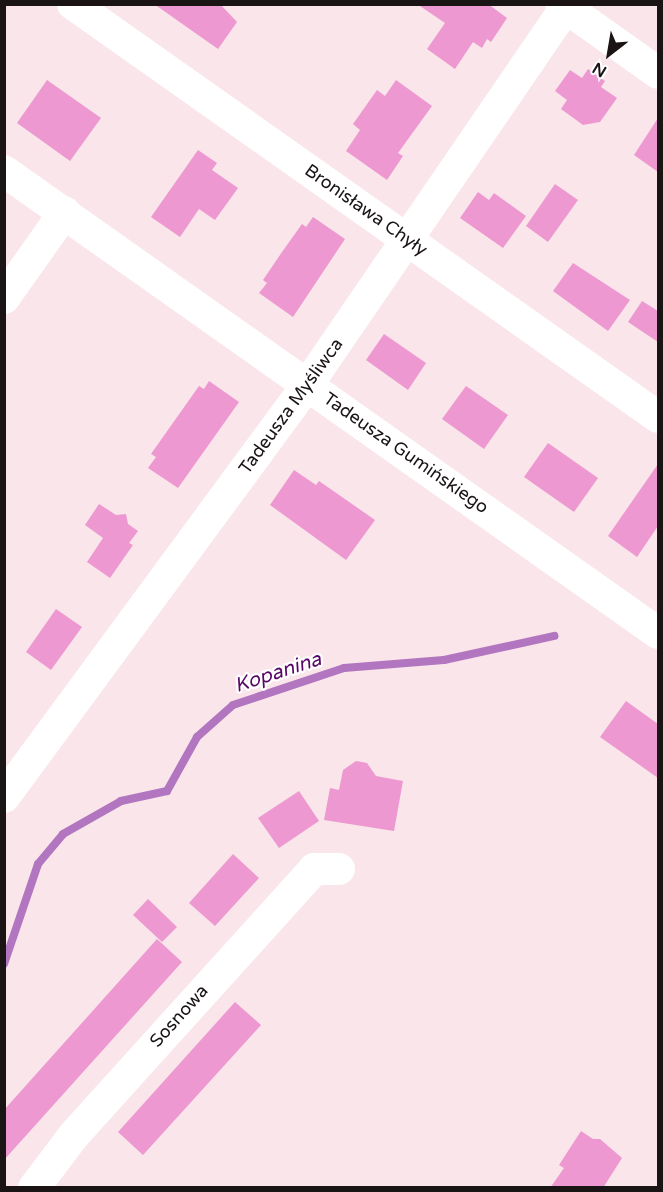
<!DOCTYPE html>
<meta charset="utf-8">
<style>
body{margin:0}
#map{position:relative;width:663px;height:1192px;overflow:hidden;background:#f9e5ea;font-family:"Varela Round",sans-serif}
div>[style]{position:absolute}
[style*='--x']{left:calc(var(--x)*1px);top:calc(var(--y)*1px);width:calc(var(--w)*1px);rotate:calc(var(--a)*1deg)}
.stream>*{height:8px;margin:-4px;padding:0 4px;transform-origin:4px;border-radius:4px;background:#b275bf}
.building>*{inset:0;background:#ed98d1}
.street>*{height:32px;margin:-16px;padding:0 16px;transform-origin:16px;border-radius:16px;background:#fff}
span{translate:-50% -50%;white-space:nowrap;text-align:center;line-height:1.15;-webkit-text-stroke:4.5px #fff;paint-order:stroke}
.street-label{font-size:18px;color:#1a1415}
.water-label{font-size:20px;color:#570666;font-style:italic}
.frame{position:absolute;inset:0;border:6px solid #1a1415;pointer-events:none}
.north{position:absolute;left:579px;top:24px;width:60px;height:60px;-webkit-text-stroke:4px #fff;paint-order:stroke;rotate:211deg;font-size:16px;font-weight:700;line-height:24px;text-align:center;color:#1a1415}
.north::after{content:'';display:block;margin:auto;width:21px;height:27px;background:#1a1415;clip-path:polygon(50% 0,100% 100%,50% 72%,0 100%)}
</style>
<div id="map">
<div class="stream">
<div style="--x:4;--y:964;--w:106;--a:-71.2"></div>
<div style="--x:38;--y:864;--w:39;--a:-50"></div>
<div style="--x:63;--y:834;--w:67;--a:-29.6"></div>
<div style="--x:121;--y:801;--w:47;--a:-12.3"></div>
<div style="--x:167;--y:791;--w:62;--a:-60.9"></div>
<div style="--x:197;--y:737;--w:48;--a:-41.6"></div>
<div style="--x:233;--y:705;--w:117;--a:-18.4"></div>
<div style="--x:344;--y:668;--w:100;--a:-4.6"></div>
<div style="--x:444;--y:660;--w:113;--a:-12.3"></div>
</div>
<div class="building">
<div style="clip-path:polygon(154px 4px,220px 4px,237px 22px,218px 49px)"></div>
<div style="clip-path:polygon(417px 4px,488px 4px,507px 18px,491px 42px,487px 39px,482px 48px,473px 42px,455px 69px,427px 49px,445px 23px)"></div>
<div style="clip-path:polygon(588px 69px,605px 81px,601px 87px,617px 98px,600px 122px,583px 125px,561px 109px,567px 100px,555px 91px,570px 70px,582px 78px)"></div>
<div style="clip-path:polygon(47px 80px,101px 118px,70px 161px,17px 123px)"></div>
<div style="clip-path:polygon(396px 80px,432px 106px,398px 153px,403px 156px,387px 180px,346px 151px,360px 130px,353px 124px,377px 90px,385px 96px)"></div>
<div style="clip-path:polygon(658px 118px,658px 172px,634px 155px)"></div>
<div style="clip-path:polygon(198px 150px,217px 163px,212px 170px,238px 188px,215px 220px,199px 209px,180px 237px,151px 217px)"></div>
<div style="clip-path:polygon(555px 184px,578px 200px,548px 242px,526px 226px)"></div>
<div style="clip-path:polygon(478px 192px,489px 200px,494px 193px,526px 216px,503px 248px,460px 218px)"></div>
<div style="clip-path:polygon(313px 217px,345px 239px,293px 317px,259px 293px,267px 283px,263px 280px,282px 252px,302px 224px,306px 227px)"></div>
<div style="clip-path:polygon(573px 263px,630px 300px,608px 331px,553px 291px)"></div>
<div style="clip-path:polygon(642px 301px,658px 311px,658px 342px,628px 322px)"></div>
<div style="clip-path:polygon(384px 334px,426px 363px,408px 390px,366px 360px)"></div>
<div style="clip-path:polygon(209px 381px,239px 402px,178px 488px,148px 468px,156px 457px,151px 454px,199px 386px,204px 389px)"></div>
<div style="clip-path:polygon(466px 386px,508px 415px,484px 449px,442px 419px)"></div>
<div style="clip-path:polygon(548px 443px,598px 478px,574px 512px,524px 477px)"></div>
<div style="clip-path:polygon(658px 464px,658px 526px,637px 557px,608px 536px)"></div>
<div style="clip-path:polygon(294px 470px,316px 485px,319px 481px,375px 520px,346px 560px,270px 505px)"></div>
<div style="clip-path:polygon(99px 504px,116px 515px,126px 514px,128px 524px,138px 531px,129px 543px,133px 545px,110px 578px,87px 562px,103px 538px,85px 525px)"></div>
<div style="clip-path:polygon(56px 609px,82px 627px,51px 670px,26px 652px)"></div>
<div style="clip-path:polygon(626px 701px,658px 724px,658px 778px,600px 737px)"></div>
<div style="clip-path:polygon(356px 761px,367px 763px,376px 776px,403px 781px,394px 831px,324px 820px,330px 788px,339px 790px,343px 770px)"></div>
<div style="clip-path:polygon(299px 791px,319px 821px,279px 848px,258px 818px)"></div>
<div style="clip-path:polygon(233px 854px,259px 878px,215px 926px,189px 903px)"></div>
<div style="clip-path:polygon(148px 899px,177px 927px,162px 942px,133px 915px)"></div>
<div style="clip-path:polygon(157px 939px,182px 962px,4px 1160px,4px 1110px)"></div>
<div style="clip-path:polygon(235px 1002px,261px 1025px,143px 1155px,118px 1132px)"></div>
<div style="clip-path:polygon(581px 1131px,593px 1139px,600px 1139px,622px 1158px,603px 1188px,550px 1188px,564px 1168px,559px 1165px)"></div>
</div>
<div class="street">
<div style="--x:73;--y:4;--w:716;--a:35.22"></div>
<div style="--x:561;--y:4;--w:119;--a:35.4"></div>
<div style="--x:4;--y:171;--w:801;--a:35.24"></div>
<div style="--x:4;--y:298;--w:105;--a:-54.7"></div>
<div style="--x:4;--y:797;--w:513;--a:-53.64"></div>
<div style="--x:308;--y:384;--w:455;--a:-55.6"></div>
<div style="--x:34;--y:1188;--w:66;--a:-53"></div>
<div style="--x:74;--y:1135;--w:358;--a:-47.9"></div>
<div style="--x:314;--y:869;--w:25;--a:0"></div>
</div>
<div class="street-label">
<span style="left:366px;top:210px;rotate:35deg">Bronisława Chyły</span>
<span style="left:291px;top:406px;rotate:-54deg">Tadeusza Myśliwca</span>
<span style="left:406px;top:453px;rotate:35deg">Tadeusza Gumińskiego</span>
<span style="left:179px;top:1016px;rotate:-48deg">Sosnowa</span>
</div>
<div class="water-label">
<span style="left:278px;top:673px;rotate:-18deg">Kopanina</span>
</div>
<div class="frame"></div>
<div class="north">N</div>
</div>
